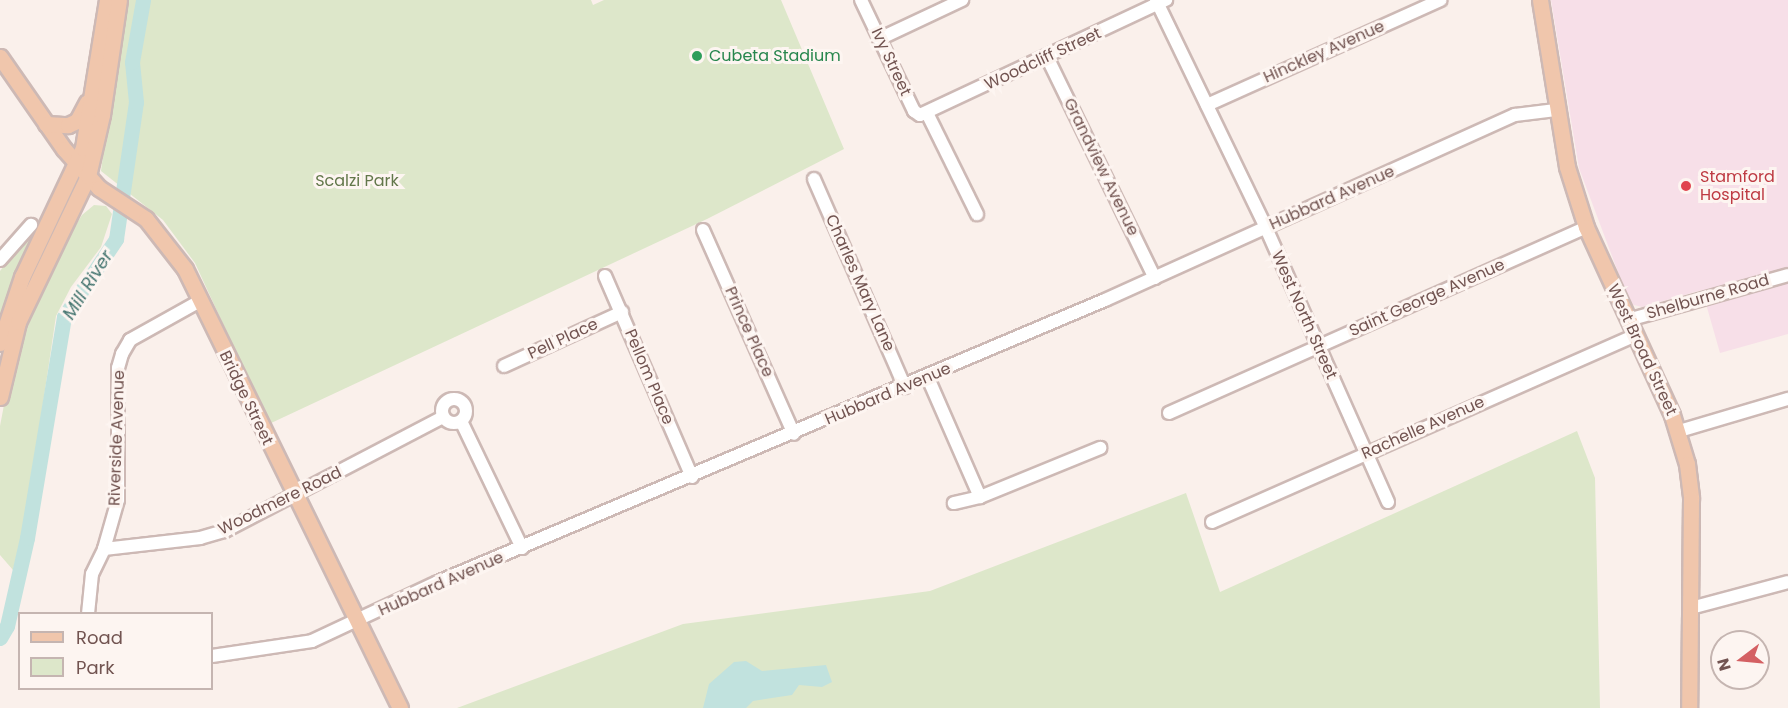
<!DOCTYPE html>
<style>
body{margin:0}
#map{position:relative;width:1788px;height:708px;overflow:hidden;background:#faf0eb;font-family:Poppins,sans-serif}
div>[style]{position:absolute}
[style*='--x']{left:calc(var(--x)*1px);top:calc(var(--y)*1px);width:calc(var(--w)*1px);rotate:calc(var(--a)*1deg)}
.medical>*{inset:0;background:#f7dfe8}
.green>*{inset:0;background:#dde7ca}
.water>*{inset:0;background:#c1e2de}
.river>*{height:15px;margin:-7.5px;padding:0 7.5px;transform-origin:7.5px;border-radius:7.5px;background:#c1e2de}
.roads{filter:drop-shadow(2px 0 #cdb9b5) drop-shadow(-2px 0 #cdb9b5) drop-shadow(0 2px #cdb9b5) drop-shadow(0 -2px #cdb9b5)}
.minor>*{height:12px;margin:-6px;padding:0 6px;transform-origin:6px;border-radius:6px;background:#fff}
.minor>.ring{margin:-6px;padding:0;box-sizing:content-box;background:none;border:12px solid #fff;border-radius:50%}
.major>*{height:15px;margin:-7.5px;padding:0 7.5px;transform-origin:7.5px;border-radius:7.5px;background:#f0c6ac}
.dots>*{width:16px;height:16px;translate:-50% -50%;box-sizing:border-box;border:3px solid #fdf5f1;border-radius:50%}
span{translate:-50% -50%;white-space:nowrap;text-align:center;line-height:1.15;-webkit-text-stroke:6px #fdf5f1;paint-order:stroke}
.street-label{font-size:16px;color:#725451}
.leisure-label{font-size:16px;color:#27864d}
.left{translate:0 -50%;text-align:left}
.health-label{font-size:16px;color:#be3a42}
.park-label{font-size:16px;color:#62774a}
.water-label{font-size:18px;color:#467671;font-style:italic}
.legend{position:absolute;left:18px;top:612px;width:195px;height:78px;box-sizing:border-box;background:#fdf5f1;border:2px solid #c5b5b1;margin:0;padding:8px 10px;list-style:none;font-size:18px;color:#725451}
.legend li{display:flex;align-items:center;gap:12px;height:30px}
.legend b{width:30px;border:2px solid #c5b5b1}
.north{position:absolute;left:1710px;top:630px;width:60px;height:60px;box-sizing:border-box;background:#fdf5f1;border:2px solid #c5b5b1;border-radius:50%;rotate:254deg;font-size:16px;font-weight:700;line-height:24px;text-align:center;color:#725451}
.north::after{content:'';display:block;margin:auto;width:21px;height:27px;background:#d46063;clip-path:polygon(50% 0,100% 100%,50% 72%,0 100%)}
</style>
<div id="map">
<div class="medical">
<div style="clip-path:polygon(1551px 0,1788px 0,1788px 334px,1720px 353px,1702px 290px,1642px 307px,1630px 304px,1579px 168px)"></div>
</div>
<div class="green">
<div style="clip-path:polygon(123px 0,591px 0,593px 5px,604px 0,781px 0,844px 149px,707px 219px,269px 424px,195px 263px,163px 220px,101px 171px)"></div>
<div style="clip-path:polygon(94px 205px,106px 206px,112px 214px,101px 247px,71px 287px,56px 316px,26px 518px,13px 570px,0 555px,0 426px,14px 352px,40px 282px,82px 215px)"></div>
<div style="clip-path:polygon(40px 220px,43px 222px,0 319px,0 271px)"></div>
<div style="clip-path:polygon(1577px 431px,1595px 478px,1600px 708px,457px 708px,683px 624px,930px 591px,1186px 493px,1220px 592px)"></div>
</div>
<div class="water">
<div style="clip-path:polygon(746px 661px,762px 671px,826px 665px,832px 682px,822px 687px,799px 685px,792px 695px,753px 701px,746px 708px,703px 708px,709px 684px,734px 662px)"></div>
</div>
<div class="river">
<div style="--x:0;--y:638;--w:14;--a:-60"></div>
<div style="--x:7;--y:626;--w:90;--a:-77.2"></div>
<div style="--x:27;--y:538;--w:224;--a:-80.5"></div>
<div style="--x:64;--y:317;--w:94;--a:-56.3"></div>
<div style="--x:116;--y:239;--w:138;--a:-81.7"></div>
<div style="--x:136;--y:102;--w:40;--a:-95.7"></div>
<div style="--x:132;--y:62;--w:63;--a:-79.9"></div>
</div>
<div class="roads">
<div class="minor">
<div style="--x:861;--y:0;--w:123;--a:64.5"></div>
<div style="--x:914;--y:111;--w:7;--a:34"></div>
<div style="--x:920;--y:115;--w:272;--a:-25.1"></div>
<div style="--x:1156;--y:0;--w:253;--a:64.2"></div>
<div style="--x:1266;--y:228;--w:300;--a:66"></div>
<div style="--x:879;--y:39;--w:92;--a:-25.2"></div>
<div style="--x:1047;--y:57;--w:246;--a:64"></div>
<div style="--x:1207;--y:105;--w:256;--a:-24.2"></div>
<div style="--x:927;--y:113;--w:113;--a:63.7"></div>
<div style="--x:814;--y:179;--w:227;--a:66.4"></div>
<div style="--x:703;--y:230;--w:223;--a:66"></div>
<div style="--x:0;--y:260;--w:47;--a:-48.5"></div>
<div style="--x:605;--y:276;--w:219;--a:66.6"></div>
<div style="--x:1628;--y:320;--w:166;--a:-15.7"></div>
<div style="--x:504;--y:366;--w:130;--a:-24.6"></div>
<div style="--x:928;--y:378;--w:130;--a:66.4"></div>
<div style="--x:980;--y:497;--w:27;--a:167"></div>
<div class="ring" style="left:442px;top:399px;width:12px;height:12px"></div>
<div style="--x:1169;--y:413;--w:457;--a:-24"></div>
<div style="--x:461;--y:421;--w:141;--a:64.3"></div>
<div style="--x:1679;--y:431;--w:114;--a:-16.4"></div>
<div style="--x:980;--y:497;--w:130;--a:-22.2"></div>
<div style="--x:1212;--y:522;--w:462;--a:-23.8"></div>
<div style="--x:104;--y:549;--w:97;--a:-6.5"></div>
<div style="--x:200;--y:538;--w:26;--a:-16"></div>
<div style="--x:225;--y:531;--w:246;--a:-27.6"></div>
<div style="--x:1691;--y:608;--w:100;--a:-15"></div>
<div style="--x:88;--y:614;--w:40;--a:-84.3"></div>
<div style="--x:92;--y:574;--w:28;--a:-64"></div>
<div style="--x:104;--y:549;--w:51;--a:-74.1"></div>
<div style="--x:118;--y:500;--w:132;--a:-90"></div>
<div style="--x:118;--y:368;--w:15;--a:-74"></div>
<div style="--x:122;--y:354;--w:16;--a:-60"></div>
<div style="--x:130;--y:340;--w:80;--a:-29.1"></div>
<div style="--x:212;--y:656;--w:101;--a:-8.5"></div>
<div style="--x:312;--y:641;--w:139;--a:-25.1"></div>
<div style="--x:438;--y:582;--w:724;--a:-22.92"></div>
<div style="--x:1105;--y:300;--w:450;--a:-24.3"></div>
<div style="--x:1515;--y:115;--w:41;--a:-7"></div>
</div>
<div class="major">
<div style="--x:1540;--y:0;--w:169;--a:80.8"></div>
<div style="--x:1567;--y:167;--w:63;--a:72.4"></div>
<div style="--x:1586;--y:227;--w:207;--a:65.4"></div>
<div style="--x:1672;--y:415;--w:51;--a:73"></div>
<div style="--x:1687;--y:464;--w:35;--a:83"></div>
<div style="--x:1691;--y:499;--w:209;--a:90.5"></div>
<div style="--x:0;--y:57;--w:112;--a:55.2"></div>
<div style="--x:64;--y:149;--w:52;--a:48.1"></div>
<div style="--x:99;--y:188;--w:56;--a:33.4"></div>
<div style="--x:146;--y:219;--w:63;--a:52"></div>
<div style="--x:185;--y:269;--w:489;--a:63.9"></div>
<div style="--x:46;--y:124;--w:22;--a:3"></div>
<div style="--x:68;--y:125;--w:10;--a:-24"></div>
<div style="--x:77;--y:121;--w:21;--a:-62"></div>
<div style="--x:0;--y:343;--w:70;--a:-71.6"></div>
<div style="--x:22;--y:277;--w:143;--a:-64.7"></div>
<div style="--x:83;--y:148;--w:150;--a:-80.8"></div>
<div style="--x:0;--y:397;--w:77;--a:-76.5"></div>
<div style="--x:18;--y:322;--w:162;--a:-64.4"></div>
<div style="--x:88;--y:176;--w:63;--a:-77.1"></div>
<div style="--x:102;--y:115;--w:116;--a:-81.6"></div>
</div>
</div>
<div class="dots">
<div style="left:697px;top:56px;background:#2e9e5b"></div>
<div style="left:1686px;top:186px;background:#e0444e"></div>
</div>
<div class="street-label">
<span style="left:1324px;top:52px;rotate:-24deg">Hinckley Avenue</span>
<span style="left:1043px;top:59px;rotate:-25deg">Woodcliff Street</span>
<span style="left:891px;top:62px;rotate:65deg">Ivy Street</span>
<span style="left:1101px;top:167px;rotate:64deg">Grandview Avenue</span>
<span style="left:1332px;top:198px;rotate:-24deg">Hubbard Avenue</span>
<span style="left:860px;top:283px;rotate:66deg">Charles Mary Lane</span>
<span style="left:1708px;top:297px;rotate:-16deg">Shelburne Road</span>
<span style="left:1427px;top:298px;rotate:-24deg">Saint George Avenue</span>
<span style="left:1304px;top:315px;rotate:66deg">West North Street</span>
<span style="left:749px;top:332px;rotate:66deg">Prince Place</span>
<span style="left:563px;top:339px;rotate:-25deg">Pell Place</span>
<span style="left:1642px;top:350px;rotate:65deg">West Broad Street</span>
<span style="left:649px;top:377px;rotate:67deg">Pellom Place</span>
<span style="left:888px;top:394px;rotate:-23deg">Hubbard Avenue</span>
<span style="left:246px;top:398px;rotate:64deg">Bridge Street</span>
<span style="left:1423px;top:428px;rotate:-24deg">Rachelle Avenue</span>
<span style="left:117px;top:438px;rotate:-88deg">Riverside Avenue</span>
<span style="left:280px;top:501px;rotate:-26deg">Woodmere Road</span>
<span style="left:441px;top:584px;rotate:-24deg">Hubbard Avenue</span>
</div>
<div class="leisure-label">
<span class="left" style="left:709px;top:56px">Cubeta Stadium</span>
</div>
<div class="health-label">
<span class="left" style="left:1700px;top:186px">Stamford<br>Hospital</span>
</div>
<div class="park-label">
<span style="left:357px;top:181px">Scalzi Park</span>
</div>
<div class="water-label">
<span style="left:88px;top:285px;rotate:-58deg">Mill River</span>
</div>
<ul class="legend">
<li><b style="height:8px;background:#f0c6ac"></b>Road</li>
<li><b style="height:16px;background:#dde7ca"></b>Park</li>
</ul>
<div class="north">N</div>
</div>
